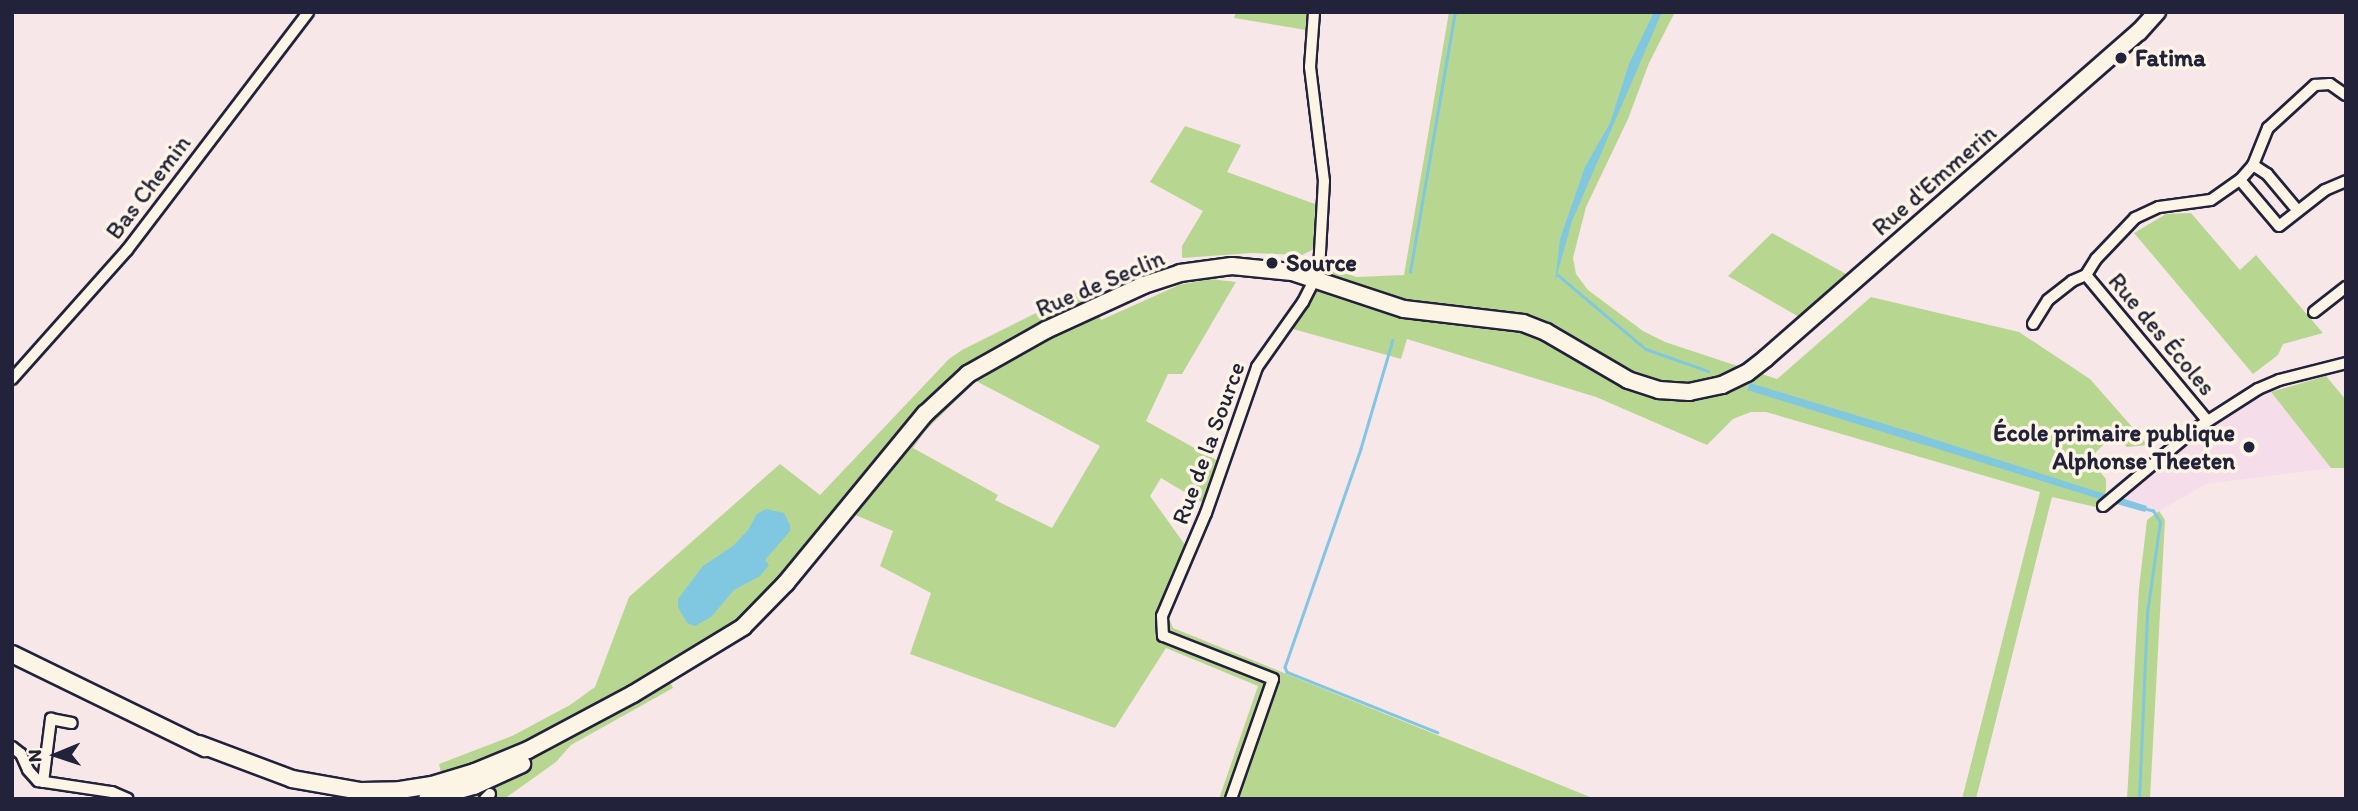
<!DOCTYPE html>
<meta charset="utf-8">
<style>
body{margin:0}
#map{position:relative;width:2358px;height:811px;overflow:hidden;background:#f8e7e8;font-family:Itim,sans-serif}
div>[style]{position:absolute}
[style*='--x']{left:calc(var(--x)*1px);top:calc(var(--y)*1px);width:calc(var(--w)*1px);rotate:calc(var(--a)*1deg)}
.built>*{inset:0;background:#f5ddea}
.green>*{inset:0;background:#b7d790}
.water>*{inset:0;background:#80c7e1}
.stream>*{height:2.5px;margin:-1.25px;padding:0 1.25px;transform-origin:1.25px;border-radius:1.25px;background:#80c7e1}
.roads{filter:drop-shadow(2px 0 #22223b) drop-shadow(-2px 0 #22223b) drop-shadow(0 2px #22223b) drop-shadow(0 -2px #22223b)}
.street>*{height:10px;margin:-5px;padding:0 5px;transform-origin:5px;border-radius:5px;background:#fcf5e5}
.secondary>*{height:16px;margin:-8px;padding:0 8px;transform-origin:8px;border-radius:8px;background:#fcf5e5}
.dots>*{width:19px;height:19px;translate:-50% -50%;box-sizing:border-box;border:4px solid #fcf5e5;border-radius:50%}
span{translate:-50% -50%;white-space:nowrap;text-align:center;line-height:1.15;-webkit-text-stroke:7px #fcf5e5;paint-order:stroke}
.poi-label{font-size:24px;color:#22223b;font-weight:700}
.left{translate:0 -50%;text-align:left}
.right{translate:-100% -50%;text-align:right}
.street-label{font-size:24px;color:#22223b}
.frame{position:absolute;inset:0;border:14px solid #22223b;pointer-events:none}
.north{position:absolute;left:21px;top:720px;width:70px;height:70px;-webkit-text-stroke:5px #fcf5e5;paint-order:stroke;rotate:268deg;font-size:19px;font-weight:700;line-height:28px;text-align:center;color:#22223b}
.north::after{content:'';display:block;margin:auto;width:24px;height:32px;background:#22223b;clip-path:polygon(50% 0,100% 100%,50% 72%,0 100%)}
</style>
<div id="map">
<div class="built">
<div style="clip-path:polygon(2271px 392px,2331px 468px,2206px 484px,2159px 511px,2114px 499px,2136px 485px,2208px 426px)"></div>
</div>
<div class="green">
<div style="clip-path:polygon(1236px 12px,1309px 12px,1306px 30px,1234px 18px)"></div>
<div style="clip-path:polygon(1449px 12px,1675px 12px,1649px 63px,1628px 119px,1586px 207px,1573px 258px,1576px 274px,1588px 290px,1643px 331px,1665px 342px,1777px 379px,1871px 297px,2019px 332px,2090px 379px,2148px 445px,2127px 447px,2113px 435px,2089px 459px,2106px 479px,2106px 491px,2100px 508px,2052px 497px,1976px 799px,1962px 799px,2040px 492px,1766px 412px,1751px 412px,1733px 419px,1707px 445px,1596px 397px,1407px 339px,1401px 359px,1293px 329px,1315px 295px,1327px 264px,1356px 277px,1404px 275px)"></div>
<div style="clip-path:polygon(1185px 126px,1241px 145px,1227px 172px,1315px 204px,1314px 249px,1302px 255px,1252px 253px,1182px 258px,1182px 246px,1203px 211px,1150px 182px)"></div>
<div style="clip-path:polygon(2191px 213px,2240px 270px,2256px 255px,2323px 333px,2283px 344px,2278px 355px,2253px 374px,2134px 233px,2166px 214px)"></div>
<div style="clip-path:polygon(1772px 233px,1848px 275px,1799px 317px,1728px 276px)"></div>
<div style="clip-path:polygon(evenodd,1210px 279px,1236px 282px,1182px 374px,1168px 374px,1146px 421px,1218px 461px,1203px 503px,1161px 478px,1150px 496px,1193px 556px,1169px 618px,1173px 628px,1595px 799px,1219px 799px,1258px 686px,1166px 648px,1115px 728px,910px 654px,931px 593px,880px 566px,893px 531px,839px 508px,772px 591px,749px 613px,664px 669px,673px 688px,571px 745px,556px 762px,504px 799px,447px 799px,439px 764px,512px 736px,570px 705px,595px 687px,629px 597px,780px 464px,820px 495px,949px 359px,962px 350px,1086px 288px,1101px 320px,1179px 285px,1210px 279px,976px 381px,1100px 446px,1052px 528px,995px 500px,998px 495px,913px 448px,926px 430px,976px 381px)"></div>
<div style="clip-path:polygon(2326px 376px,2346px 400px,2346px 468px,2331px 468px,2271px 392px)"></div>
<div style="clip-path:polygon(2159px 511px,2165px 520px,2150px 799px,2127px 799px,2139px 588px,2147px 520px)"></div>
</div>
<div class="water">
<div style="clip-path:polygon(1654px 12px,1662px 12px,1572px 221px,1555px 282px,1560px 239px,1585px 167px,1610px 123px,1629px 64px)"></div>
<div style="clip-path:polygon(1750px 383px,1924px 436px,2108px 495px,2103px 500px,1747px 390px)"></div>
<div style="clip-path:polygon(2118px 497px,2147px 506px,2145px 512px,2113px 503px)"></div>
<div style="clip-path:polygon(766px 509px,784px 513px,790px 525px,790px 531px,765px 560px,769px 565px,760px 576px,734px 590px,711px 617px,695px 626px,687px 623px,678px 607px,678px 599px,703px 566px,733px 546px,748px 530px,757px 514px)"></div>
</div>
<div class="stream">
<div style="--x:1410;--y:272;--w:264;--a:-80.2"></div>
<div style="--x:1558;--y:275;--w:115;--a:40.1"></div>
<div style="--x:1646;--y:349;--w:66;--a:19.5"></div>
<div style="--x:1393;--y:340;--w:114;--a:106.4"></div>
<div style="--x:1361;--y:449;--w:231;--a:109.2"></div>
<div style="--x:1285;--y:667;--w:5;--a:68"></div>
<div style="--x:1287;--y:672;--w:162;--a:21.8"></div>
<div style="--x:2139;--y:799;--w:186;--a:-87.5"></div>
<div style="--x:2147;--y:613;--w:92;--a:-81.9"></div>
<div style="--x:2160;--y:522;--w:13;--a:-122"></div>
<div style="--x:2153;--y:511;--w:8;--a:-166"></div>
</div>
<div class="roads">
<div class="street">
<div style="--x:2253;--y:165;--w:17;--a:33"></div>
<div style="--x:2267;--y:174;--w:48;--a:50"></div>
<div style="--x:2240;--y:180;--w:60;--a:49.7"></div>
<div style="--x:2279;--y:226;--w:58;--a:-38"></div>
<div style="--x:2325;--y:190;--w:23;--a:-23"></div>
<div style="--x:2086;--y:275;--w:189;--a:50.2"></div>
<div style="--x:2314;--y:312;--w:41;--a:-38"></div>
<div style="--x:2033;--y:324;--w:28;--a:-58"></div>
<div style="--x:2048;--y:300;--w:31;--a:-38"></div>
<div style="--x:2072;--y:281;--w:15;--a:-23"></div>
<div style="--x:2086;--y:275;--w:19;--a:-58"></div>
<div style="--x:2096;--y:259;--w:57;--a:-46.4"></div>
<div style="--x:2135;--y:218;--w:26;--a:-25"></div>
<div style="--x:2159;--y:207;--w:52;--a:-7.7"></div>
<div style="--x:2211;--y:200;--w:35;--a:-35"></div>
<div style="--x:2240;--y:180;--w:20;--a:-49"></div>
<div style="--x:2253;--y:165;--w:40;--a:-68"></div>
<div style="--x:2268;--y:128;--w:64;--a:-42.5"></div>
<div style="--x:2315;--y:85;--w:15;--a:-4"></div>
<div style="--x:2330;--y:84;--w:19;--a:35"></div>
<div style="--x:12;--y:379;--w:173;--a:-48.3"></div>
<div style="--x:127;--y:250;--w:299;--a:-52.7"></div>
<div style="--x:2103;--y:506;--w:119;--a:-39.9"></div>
<div style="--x:2194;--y:430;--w:76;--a:-32.6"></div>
<div style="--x:2258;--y:389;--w:23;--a:-23"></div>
<div style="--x:2279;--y:380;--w:69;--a:-14.2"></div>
<div style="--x:12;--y:747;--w:11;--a:38"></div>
<div style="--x:21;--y:754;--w:17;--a:66"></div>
<div style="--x:28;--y:770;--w:15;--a:48"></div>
<div style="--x:38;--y:781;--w:75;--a:8.5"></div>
<div style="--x:112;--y:792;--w:17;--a:24"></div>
<div style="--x:43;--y:782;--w:64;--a:-82.8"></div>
<div style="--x:51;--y:719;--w:21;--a:11"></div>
<div style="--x:485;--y:799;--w:7;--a:-45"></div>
<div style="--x:1231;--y:799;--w:127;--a:-70.7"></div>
<div style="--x:1273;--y:679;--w:118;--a:-158.6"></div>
<div style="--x:1163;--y:636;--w:20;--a:-93"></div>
<div style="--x:1162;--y:616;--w:112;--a:-66.9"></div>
<div style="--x:1206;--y:513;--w:155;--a:-70.7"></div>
<div style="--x:1257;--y:367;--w:80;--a:-54.7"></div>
<div style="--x:1303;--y:302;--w:36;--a:-63"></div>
<div style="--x:1319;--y:270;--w:89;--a:-86.8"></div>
<div style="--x:1324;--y:181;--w:115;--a:-97"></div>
<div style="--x:1310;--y:67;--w:55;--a:-85.8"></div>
</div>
<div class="secondary">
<div style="--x:12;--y:654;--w:215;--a:26"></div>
<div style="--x:199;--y:744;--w:99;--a:20.6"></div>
<div style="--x:292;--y:779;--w:70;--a:9.9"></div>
<div style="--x:361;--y:791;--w:39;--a:-1"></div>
<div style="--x:400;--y:790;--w:32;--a:-9"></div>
<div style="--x:432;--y:785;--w:45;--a:-16.8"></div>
<div style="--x:475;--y:772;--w:57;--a:-22.5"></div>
<div style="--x:528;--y:750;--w:119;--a:-28.1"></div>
<div style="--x:633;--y:694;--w:129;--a:-31.3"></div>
<div style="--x:743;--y:627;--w:62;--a:-45.7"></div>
<div style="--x:786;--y:583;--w:219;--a:-50.6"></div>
<div style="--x:925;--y:414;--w:59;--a:-42.9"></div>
<div style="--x:968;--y:374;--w:90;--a:-29.4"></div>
<div style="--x:1046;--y:330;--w:108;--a:-24.7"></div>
<div style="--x:1144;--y:285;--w:38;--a:-18"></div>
<div style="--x:1180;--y:273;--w:52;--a:-7.7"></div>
<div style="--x:1232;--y:266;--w:60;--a:5.7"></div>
<div style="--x:1292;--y:272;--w:118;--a:18.3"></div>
<div style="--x:1404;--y:309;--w:120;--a:6.7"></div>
<div style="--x:1523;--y:323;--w:25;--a:21"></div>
<div style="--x:1546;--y:332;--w:95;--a:30.3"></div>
<div style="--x:1628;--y:380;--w:33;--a:18"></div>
<div style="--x:1659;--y:390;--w:30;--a:4"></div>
<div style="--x:1689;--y:392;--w:34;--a:-12"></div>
<div style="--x:1722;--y:385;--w:28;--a:-26"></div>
<div style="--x:1747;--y:373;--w:24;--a:-38"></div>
<div style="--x:1766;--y:358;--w:495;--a:-41.2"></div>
<div style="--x:2139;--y:32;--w:27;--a:-48"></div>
<div style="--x:427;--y:799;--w:49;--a:-15.5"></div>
<div style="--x:474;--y:786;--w:53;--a:-24.6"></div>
</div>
</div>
<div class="dots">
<div style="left:2121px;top:58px;background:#22223b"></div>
<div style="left:1272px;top:263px;background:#22223b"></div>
<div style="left:2249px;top:447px;background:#22223b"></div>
</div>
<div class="poi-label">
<span class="left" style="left:2135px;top:58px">Fatima</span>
<span class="left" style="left:1286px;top:263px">Source</span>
<span class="right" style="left:2235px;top:447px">École primaire publique<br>Alphonse Theeten</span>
</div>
<div class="street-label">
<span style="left:1934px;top:180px;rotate:-41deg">Rue d'Emmerin</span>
<span style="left:148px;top:187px;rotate:-53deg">Bas Chemin</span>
<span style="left:1100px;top:283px;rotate:-23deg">Rue de Seclin</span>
<span style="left:2162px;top:334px;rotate:50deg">Rue des Écoles</span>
<span style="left:1208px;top:443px;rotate:-70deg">Rue de la Source</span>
</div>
<div class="frame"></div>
<div class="north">N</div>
</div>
